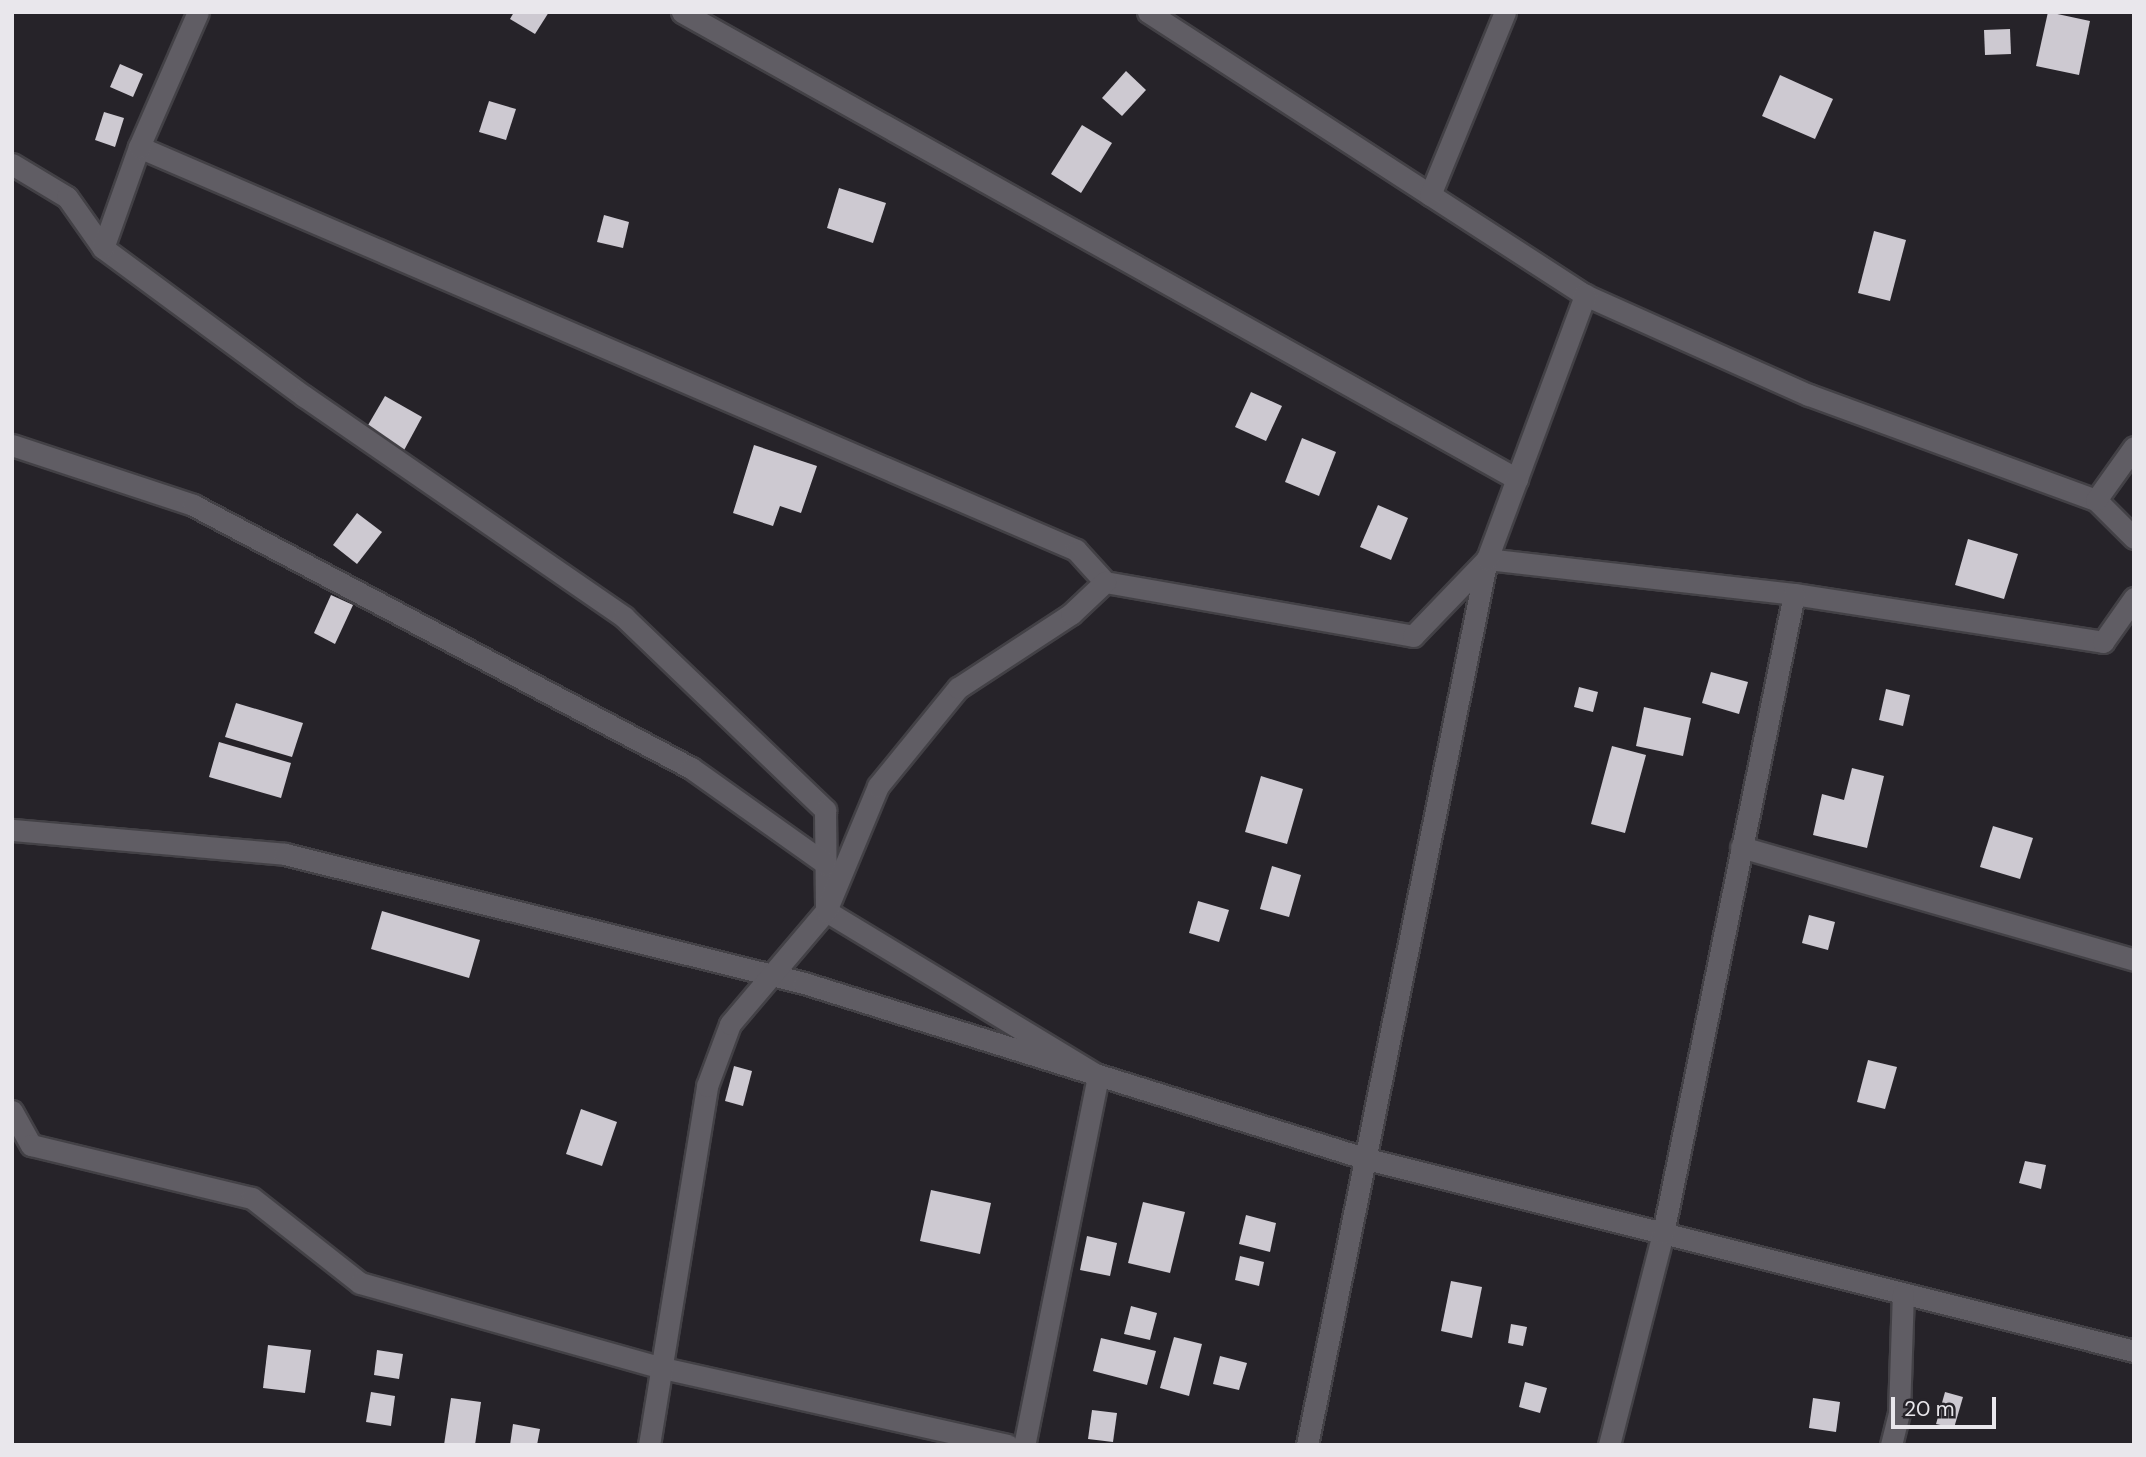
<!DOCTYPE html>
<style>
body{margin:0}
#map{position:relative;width:2146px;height:1457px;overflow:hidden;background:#262329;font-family:"DM Sans",sans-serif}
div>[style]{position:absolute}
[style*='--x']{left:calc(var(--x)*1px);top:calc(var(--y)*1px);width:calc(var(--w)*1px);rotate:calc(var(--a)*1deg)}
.building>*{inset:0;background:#cdc9d1}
.roads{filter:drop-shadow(2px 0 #434146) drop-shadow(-2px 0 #434146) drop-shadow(0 2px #434146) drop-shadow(0 -2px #434146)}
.street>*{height:21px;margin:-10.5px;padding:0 10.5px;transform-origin:10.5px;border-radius:10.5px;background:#605d64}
span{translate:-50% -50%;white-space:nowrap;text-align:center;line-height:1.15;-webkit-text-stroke:7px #262329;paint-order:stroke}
.frame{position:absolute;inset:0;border:14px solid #e9e7ec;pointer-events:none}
.scale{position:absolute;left:1891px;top:1397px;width:105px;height:32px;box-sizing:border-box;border:4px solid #e9e7ec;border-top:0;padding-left:9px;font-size:21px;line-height:24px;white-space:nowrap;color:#e9e7ec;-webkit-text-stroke:5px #262329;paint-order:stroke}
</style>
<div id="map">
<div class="building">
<div style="clip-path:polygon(514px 12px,549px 12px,535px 34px,510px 19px)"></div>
<div style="clip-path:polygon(2048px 12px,2090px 21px,2079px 75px,2036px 66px)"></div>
<div style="clip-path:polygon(2010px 29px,2011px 54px,1985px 55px,1984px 30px)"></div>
<div style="clip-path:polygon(120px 64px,143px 74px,133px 97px,110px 87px)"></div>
<div style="clip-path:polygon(1126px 71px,1146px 90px,1122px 116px,1102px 98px)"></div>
<div style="clip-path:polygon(1780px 75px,1833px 99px,1815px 139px,1762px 116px)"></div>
<div style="clip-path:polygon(489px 101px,516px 109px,506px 140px,479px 132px)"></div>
<div style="clip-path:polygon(104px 112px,124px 118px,115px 147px,95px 140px)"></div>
<div style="clip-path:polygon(1082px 125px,1112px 143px,1081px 193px,1051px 174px)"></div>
<div style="clip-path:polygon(839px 188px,886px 203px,873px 243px,827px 228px)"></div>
<div style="clip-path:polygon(604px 215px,629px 222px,623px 248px,597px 242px)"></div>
<div style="clip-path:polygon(1874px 231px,1906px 240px,1890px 301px,1858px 293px)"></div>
<div style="clip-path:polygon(1251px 392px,1282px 406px,1266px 441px,1235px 427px)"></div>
<div style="clip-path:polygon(385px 396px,422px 417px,402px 454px,364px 432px)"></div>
<div style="clip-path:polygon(1302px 438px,1336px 452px,1319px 496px,1285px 482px)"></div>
<div style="clip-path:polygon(754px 445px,817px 466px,801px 513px,780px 506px,773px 526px,733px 513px)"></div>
<div style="clip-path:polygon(1378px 505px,1408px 518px,1391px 560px,1360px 547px)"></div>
<div style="clip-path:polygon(357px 513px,382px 532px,357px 564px,333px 545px)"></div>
<div style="clip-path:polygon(1968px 539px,2018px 554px,2004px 599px,1955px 585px)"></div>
<div style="clip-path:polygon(331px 595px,353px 605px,335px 644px,314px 633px)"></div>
<div style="clip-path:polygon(1711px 672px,1748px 682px,1739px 714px,1702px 703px)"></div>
<div style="clip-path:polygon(1579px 687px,1598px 692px,1593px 712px,1574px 707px)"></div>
<div style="clip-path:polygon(1886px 689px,1910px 695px,1903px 726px,1879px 720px)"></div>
<div style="clip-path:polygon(236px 703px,303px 723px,292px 757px,225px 737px)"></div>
<div style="clip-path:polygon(1644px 707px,1691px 718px,1683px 756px,1636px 746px)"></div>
<div style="clip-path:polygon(219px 742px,291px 763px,281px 798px,209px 777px)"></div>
<div style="clip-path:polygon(1612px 746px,1646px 755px,1625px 833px,1591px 824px)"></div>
<div style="clip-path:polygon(1852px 768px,1884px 776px,1867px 848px,1813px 835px,1822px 794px,1844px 800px)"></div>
<div style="clip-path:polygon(1261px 776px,1303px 789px,1287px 844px,1245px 832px)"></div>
<div style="clip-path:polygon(1993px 826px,2033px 838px,2020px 879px,1980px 867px)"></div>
<div style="clip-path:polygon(1272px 866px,1301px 875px,1289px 917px,1260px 909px)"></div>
<div style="clip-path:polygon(1198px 901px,1229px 910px,1219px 942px,1189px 933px)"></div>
<div style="clip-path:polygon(382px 911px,480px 940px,469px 978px,371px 949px)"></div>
<div style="clip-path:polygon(1809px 915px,1835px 922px,1828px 950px,1802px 943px)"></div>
<div style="clip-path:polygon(1868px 1060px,1897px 1067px,1885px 1109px,1857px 1102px)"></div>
<div style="clip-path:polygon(734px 1066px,752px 1071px,743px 1106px,725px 1101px)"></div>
<div style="clip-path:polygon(581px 1109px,617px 1122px,602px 1166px,566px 1154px)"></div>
<div style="clip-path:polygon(2025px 1161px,2046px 1165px,2041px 1189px,2019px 1183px)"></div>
<div style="clip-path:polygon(931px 1190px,991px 1203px,980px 1254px,920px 1241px)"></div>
<div style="clip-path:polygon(1143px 1202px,1185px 1212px,1170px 1273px,1128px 1263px)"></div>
<div style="clip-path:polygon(1246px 1215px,1276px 1223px,1270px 1252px,1239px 1244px)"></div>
<div style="clip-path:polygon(1087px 1236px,1117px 1243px,1110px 1276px,1080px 1270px)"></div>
<div style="clip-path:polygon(1240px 1256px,1264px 1262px,1259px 1286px,1235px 1280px)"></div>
<div style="clip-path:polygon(1451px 1281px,1482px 1287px,1472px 1338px,1441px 1331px)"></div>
<div style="clip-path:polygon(1131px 1306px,1157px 1313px,1150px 1340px,1124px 1334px)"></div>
<div style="clip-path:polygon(1511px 1324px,1527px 1327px,1523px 1346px,1508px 1343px)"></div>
<div style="clip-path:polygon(1174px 1337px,1202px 1344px,1189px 1396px,1160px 1388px)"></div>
<div style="clip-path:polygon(1101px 1338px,1156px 1351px,1147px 1385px,1093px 1371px)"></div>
<div style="clip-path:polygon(268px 1345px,311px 1350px,305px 1393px,263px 1388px)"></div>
<div style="clip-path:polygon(377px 1350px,403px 1354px,399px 1379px,374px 1375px)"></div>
<div style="clip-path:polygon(1220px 1356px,1247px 1363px,1239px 1390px,1213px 1384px)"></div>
<div style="clip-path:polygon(1525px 1382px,1547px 1388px,1540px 1413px,1519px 1407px)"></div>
<div style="clip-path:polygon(371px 1392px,395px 1396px,391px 1426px,366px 1422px)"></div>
<div style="clip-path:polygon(1945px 1392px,1963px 1397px,1954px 1428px,1936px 1424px)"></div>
<div style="clip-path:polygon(451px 1398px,481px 1402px,475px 1445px,444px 1445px)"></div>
<div style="clip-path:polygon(1813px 1398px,1840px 1402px,1836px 1432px,1809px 1428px)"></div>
<div style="clip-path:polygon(1092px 1410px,1117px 1413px,1113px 1442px,1088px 1439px)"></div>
<div style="clip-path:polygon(513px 1424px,540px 1429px,537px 1445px,510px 1445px)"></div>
</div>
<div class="roads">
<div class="street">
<div style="--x:682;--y:12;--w:957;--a:29.22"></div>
<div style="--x:1148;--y:12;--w:521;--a:32.93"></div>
<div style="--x:1585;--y:295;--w:245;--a:24.1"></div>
<div style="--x:1809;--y:395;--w:306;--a:20.1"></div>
<div style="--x:2096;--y:500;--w:54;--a:45"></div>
<div style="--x:139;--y:147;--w:1020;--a:23.27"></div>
<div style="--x:1076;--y:550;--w:43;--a:47.8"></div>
<div style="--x:1105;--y:582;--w:313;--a:9.9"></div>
<div style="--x:1413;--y:636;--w:107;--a:-46.1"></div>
<div style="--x:1487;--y:559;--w:309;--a:6.5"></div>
<div style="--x:1794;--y:594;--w:313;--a:8.8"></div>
<div style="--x:2103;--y:642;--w:54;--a:-54.8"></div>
<div style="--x:12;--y:164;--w:64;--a:31"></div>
<div style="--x:67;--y:197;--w:62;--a:54.8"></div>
<div style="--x:103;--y:248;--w:250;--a:36.4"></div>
<div style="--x:304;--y:396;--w:389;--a:34.6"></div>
<div style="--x:624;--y:617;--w:279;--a:43.8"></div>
<div style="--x:825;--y:810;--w:101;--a:89.4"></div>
<div style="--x:826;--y:911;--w:318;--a:31.2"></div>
<div style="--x:1098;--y:1076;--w:376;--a:101.3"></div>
<div style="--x:1430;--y:195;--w:198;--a:-67.7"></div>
<div style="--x:103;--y:248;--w:107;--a:-70.4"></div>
<div style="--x:139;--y:147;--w:147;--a:-66.4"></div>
<div style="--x:12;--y:445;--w:191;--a:18.3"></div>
<div style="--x:193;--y:505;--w:563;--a:27.84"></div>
<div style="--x:691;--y:768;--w:166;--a:35.4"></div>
<div style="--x:2096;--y:500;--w:65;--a:-54.4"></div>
<div style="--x:12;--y:830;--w:274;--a:5"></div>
<div style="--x:285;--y:854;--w:535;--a:13.96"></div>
<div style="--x:804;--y:983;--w:590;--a:17.36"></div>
<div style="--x:1367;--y:1159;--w:791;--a:14.05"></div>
<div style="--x:1741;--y:847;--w:409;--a:16"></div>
<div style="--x:12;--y:1111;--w:39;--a:61"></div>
<div style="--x:31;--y:1145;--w:227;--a:13.5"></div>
<div style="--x:252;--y:1198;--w:137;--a:38.2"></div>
<div style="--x:360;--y:1283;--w:315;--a:15.7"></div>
<div style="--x:663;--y:1368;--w:353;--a:12.6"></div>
<div style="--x:649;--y:1445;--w:364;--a:-80.8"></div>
<div style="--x:707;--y:1086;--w:66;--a:-69.6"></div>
<div style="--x:730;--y:1024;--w:148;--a:-49.7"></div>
<div style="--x:826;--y:911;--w:135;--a:-67.4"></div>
<div style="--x:878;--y:786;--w:127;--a:-50.8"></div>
<div style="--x:958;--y:688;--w:135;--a:-33.2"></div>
<div style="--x:1071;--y:614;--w:47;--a:-43.3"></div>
<div style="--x:1307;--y:1445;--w:904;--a:-78.52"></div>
<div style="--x:1487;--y:559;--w:282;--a:-69.6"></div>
<div style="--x:1609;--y:1445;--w:219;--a:-75.7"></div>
<div style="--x:1663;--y:1233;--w:652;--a:-78.41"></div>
<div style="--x:1891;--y:1445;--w:34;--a:-76"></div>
<div style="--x:1899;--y:1412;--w:118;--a:-88.1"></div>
</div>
</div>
<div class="frame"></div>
<div class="scale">20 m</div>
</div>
